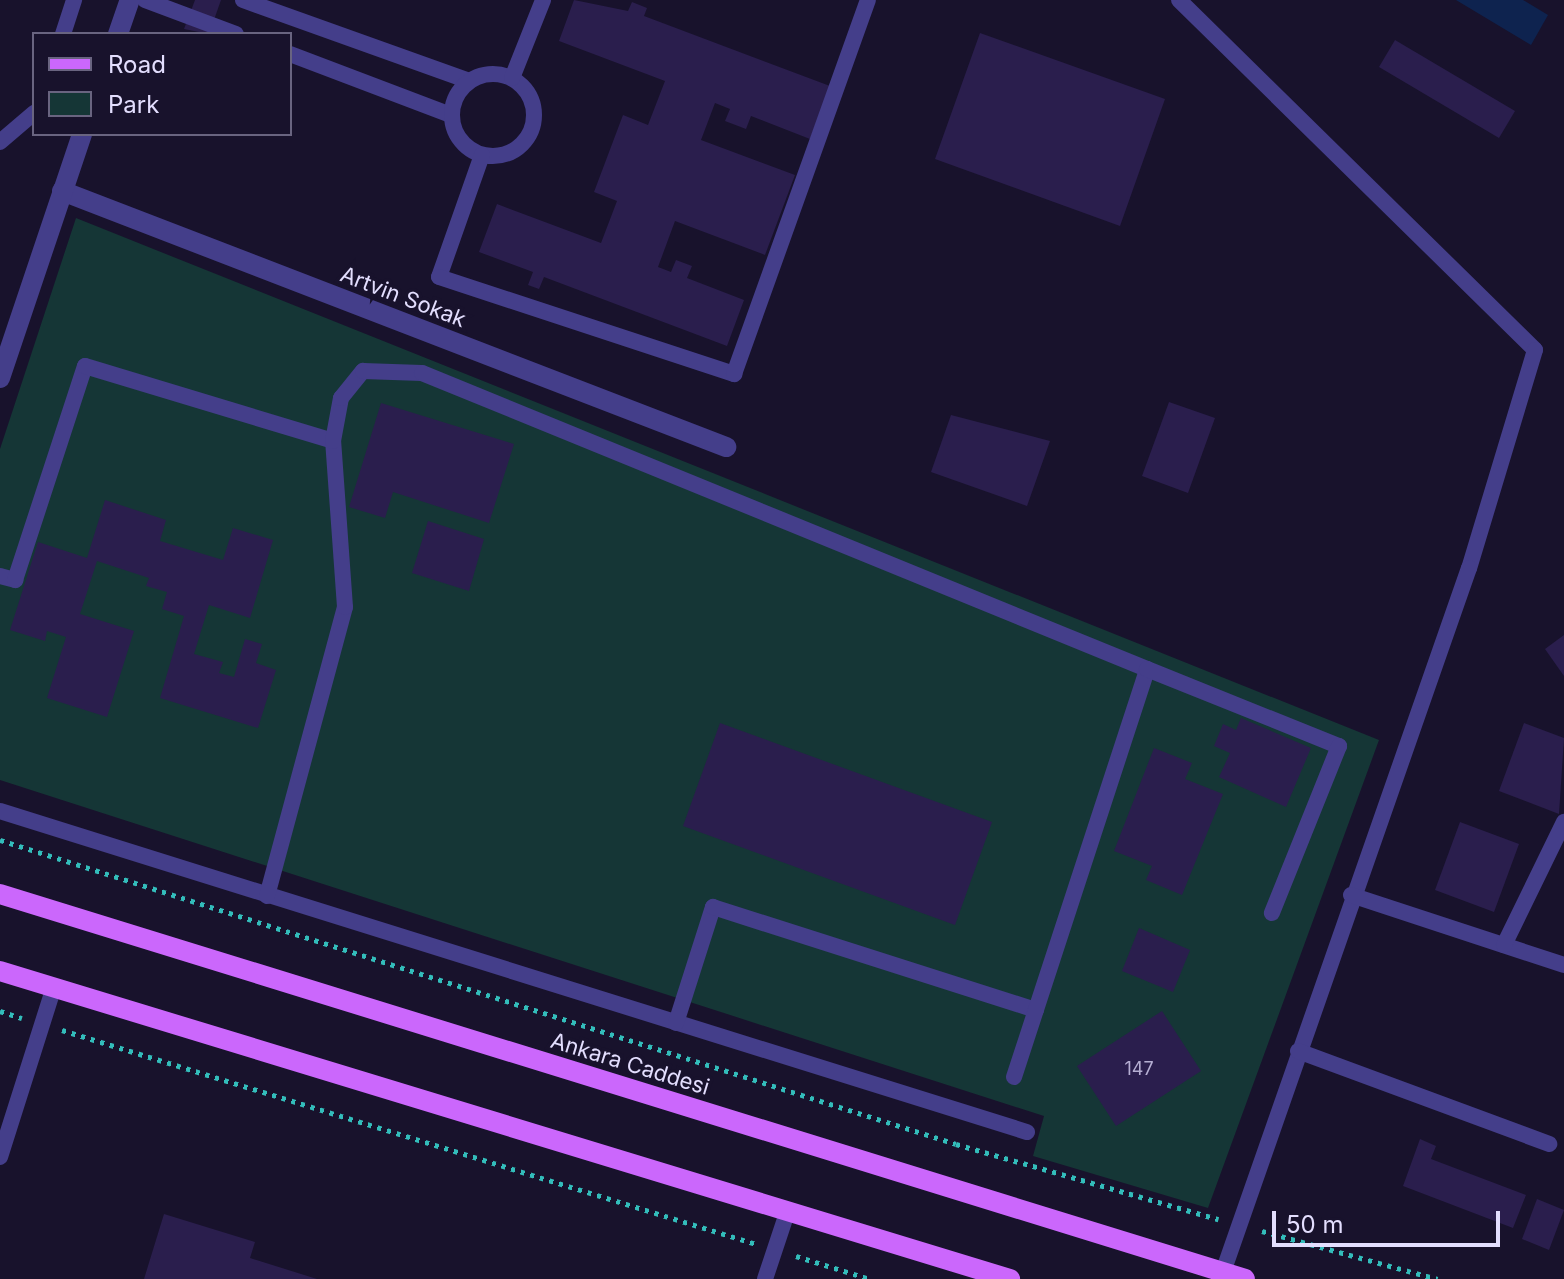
<!DOCTYPE html>
<style>
body{margin:0}
#map{position:relative;width:1564px;height:1279px;overflow:hidden;background:#18122c;font-family:Inter,sans-serif}
div>[style]{position:absolute}
[style*='--x']{left:calc(var(--x)*1px);top:calc(var(--y)*1px);width:calc(var(--w)*1px);rotate:calc(var(--a)*1deg)}
.green>*{inset:0;background:#153636}
.water>*{inset:0;background:#0e234f}
.building>*{inset:0;background:#2a1e4d}
.path>*{height:5px;margin-top:-2.5px;transform-origin:0;background:repeating-linear-gradient(90deg,#33bdbb 0 4px,transparent 0 10px)}
.service>*{height:16px;margin:-8px;padding:0 8px;transform-origin:8px;border-radius:8px;background:#443e8a}
.service>.ring{margin:-8px;padding:0;box-sizing:content-box;background:none;border:16px solid #443e8a;border-radius:50%}
.minor>*{height:20px;margin:-10px;padding:0 10px;transform-origin:10px;border-radius:10px;background:#443e8a}
.primary>*{height:20px;margin:-10px;padding:0 10px;transform-origin:10px;border-radius:10px;background:#cb67fc}
span{translate:-50% -50%;white-space:nowrap;text-align:center;line-height:1.15;-webkit-text-stroke:7px #18122c;paint-order:stroke}
.number-label{font-size:18px;color:#b5aed2}
.number-label span{-webkit-text-stroke-width:0}
.street-label{font-size:22px;color:#e3defe}
.legend{position:absolute;left:32px;top:32px;width:260px;height:104px;box-sizing:border-box;background:#18122c;border:2px solid #696480;margin:0;padding:10px 14px;list-style:none;font-size:24px;color:#e3defe}
.legend li{display:flex;align-items:center;gap:16px;height:40px}
.legend b{width:40px;border:2px solid #696480}
.scale{position:absolute;left:1272px;top:1211px;width:228px;height:36px;box-sizing:border-box;border:4px solid #e3defe;border-top:0;padding-left:10px;font-size:24px;line-height:28px;white-space:nowrap;color:#e3defe;-webkit-text-stroke:6px #18122c;paint-order:stroke}
</style>
<div id="map">
<div class="green">
<div style="clip-path:polygon(76px 218px,1379px 740px,1208px 1208px,1033px 1156px,1044px 1116px,0 780px,0 449px)"></div>
</div>
<div class="water">
<div style="clip-path:polygon(1456px 0,1523px 0,1548px 15px,1531px 45px)"></div>
</div>
<div class="building">
<div style="clip-path:polygon(195px 0,221px 0,209px 34px,184px 29px)"></div>
<div style="clip-path:polygon(574px 0,628px 11px,632px 2px,647px 8px,644px 16px,830px 86px,810px 139px,751px 116px,746px 129px,725px 121px,730px 109px,715px 103px,701px 140px,795px 175px,765px 255px,675px 221px,658px 267px,671px 272px,676px 260px,692px 266px,687px 278px,744px 300px,727px 346px,544px 277px,539px 289px,528px 285px,533px 272px,479px 252px,497px 204px,601px 243px,617px 201px,594px 192px,623px 115px,648px 125px,665px 81px,559px 41px)"></div>
<div style="clip-path:polygon(980px 33px,1165px 99px,1120px 226px,935px 159px)"></div>
<div style="clip-path:polygon(1395px 40px,1515px 111px,1499px 138px,1379px 67px)"></div>
<div style="clip-path:polygon(1169px 402px,1215px 418px,1188px 493px,1142px 476px)"></div>
<div style="clip-path:polygon(381px 403px,514px 444px,489px 523px,393px 492px,385px 518px,349px 507px)"></div>
<div style="clip-path:polygon(951px 415px,1050px 441px,1027px 506px,931px 472px)"></div>
<div style="clip-path:polygon(105px 500px,166px 520px,160px 541px,223px 560px,233px 528px,273px 540px,250px 618px,209px 605px,194px 654px,223px 662px,219px 673px,234px 677px,245px 639px,262px 644px,256px 663px,276px 670px,258px 728px,160px 698px,184px 616px,162px 609px,167px 592px,146px 586px,149px 578px,97px 561px,80px 614px,134px 631px,107px 717px,47px 698px,66px 637px,47px 631px,45px 641px,10px 630px,38px 542px,87px 558px)"></div>
<div style="clip-path:polygon(428px 521px,484px 539px,469px 591px,412px 573px)"></div>
<div style="clip-path:polygon(1564px 635px,1564px 676px,1545px 649px)"></div>
<div style="clip-path:polygon(1241px 718px,1311px 748px,1286px 807px,1219px 777px,1230px 753px,1214px 746px,1223px 724px,1236px 730px)"></div>
<div style="clip-path:polygon(720px 723px,992px 822px,955px 925px,683px 826px)"></div>
<div style="clip-path:polygon(1524px 723px,1564px 738px,1559px 814px,1499px 791px)"></div>
<div style="clip-path:polygon(1154px 748px,1192px 763px,1185px 779px,1223px 794px,1182px 895px,1146px 880px,1152px 866px,1114px 851px)"></div>
<div style="clip-path:polygon(1460px 822px,1519px 844px,1494px 912px,1435px 890px)"></div>
<div style="clip-path:polygon(1139px 928px,1190px 950px,1173px 992px,1122px 971px)"></div>
<div style="clip-path:polygon(1162px 1011px,1201px 1071px,1116px 1126px,1077px 1066px)"></div>
<div style="clip-path:polygon(1420px 1139px,1436px 1146px,1431px 1159px,1526px 1195px,1513px 1228px,1403px 1186px)"></div>
<div style="clip-path:polygon(1537px 1199px,1564px 1210px,1549px 1250px,1522px 1239px)"></div>
<div style="clip-path:polygon(164px 1214px,255px 1242px,250px 1258px,317px 1279px,144px 1279px)"></div>
</div>
<div class="path">
<div style="--x:0;--y:840;--w:1003;--a:17.64"></div>
<div style="--x:956;--y:1144;--w:273;--a:16"></div>
<div style="--x:0;--y:1011;--w:23;--a:18"></div>
<div style="--x:62;--y:1030;--w:726;--a:17.14"></div>
<div style="--x:1262;--y:1231;--w:182;--a:15.3"></div>
<div style="--x:796;--y:1256;--w:77;--a:17.3"></div>
</div>
<div class="service">
<div style="--x:145;--y:0;--w:97;--a:20.5"></div>
<div style="--x:243;--y:0;--w:240;--a:19.7"></div>
<div style="--x:1179;--y:0;--w:499;--a:44.5"></div>
<div style="--x:1535;--y:350;--w:228;--a:106.8"></div>
<div style="--x:1469;--y:568;--w:746;--a:109.26"></div>
<div style="--x:63;--y:34;--w:36;--a:-72"></div>
<div style="--x:290;--y:54;--w:172;--a:20.8"></div>
<div class="ring" style="left:452px;top:74px;width:66px;height:66px"></div>
<div style="--x:512;--y:78;--w:84;--a:-68.3"></div>
<div style="--x:0;--y:142;--w:45;--a:-40.5"></div>
<div style="--x:482;--y:155;--w:129;--a:109.4"></div>
<div style="--x:439;--y:277;--w:311;--a:18.2"></div>
<div style="--x:734;--y:374;--w:397;--a:-70.3"></div>
<div style="--x:0;--y:576;--w:16;--a:15"></div>
<div style="--x:15;--y:580;--w:225;--a:-71.9"></div>
<div style="--x:85;--y:366;--w:259;--a:16.8"></div>
<div style="--x:0;--y:811;--w:1076;--a:17.36"></div>
<div style="--x:1351;--y:895;--w:224;--a:18.2"></div>
<div style="--x:267;--y:896;--w:299;--a:-74.9"></div>
<div style="--x:345;--y:607;--w:166;--a:-94.1"></div>
<div style="--x:333;--y:441;--w:44;--a:-79.5"></div>
<div style="--x:341;--y:398;--w:35;--a:-51"></div>
<div style="--x:363;--y:371;--w:59;--a:1.9"></div>
<div style="--x:422;--y:373;--w:783;--a:22.21"></div>
<div style="--x:1504;--y:945;--w:137;--a:-64"></div>
<div style="--x:676;--y:1023;--w:122;--a:-72.3"></div>
<div style="--x:713;--y:907;--w:339;--a:17.7"></div>
<div style="--x:1298;--y:1051;--w:268;--a:20.3"></div>
<div style="--x:1014;--y:1077;--w:429;--a:-71.9"></div>
<div style="--x:1147;--y:669;--w:207;--a:21.9"></div>
<div style="--x:1339;--y:746;--w:180;--a:111.9"></div>
<div style="--x:0;--y:1157;--w:178;--a:-72.4"></div>
<div style="--x:765;--y:1279;--w:73;--a:-71.6"></div>
</div>
<div class="minor">
<div style="--x:118;--y:34;--w:36;--a:-71"></div>
<div style="--x:62;--y:191;--w:712;--a:21.08"></div>
<div style="--x:0;--y:378;--w:257;--a:-71.4"></div>
</div>
<div class="primary">
<div style="--x:0;--y:894;--w:1303;--a:17.18"></div>
<div style="--x:0;--y:971;--w:1056;--a:16.96"></div>
</div>
<div class="number-label">
<span style="left:1139px;top:1069px">147</span>
</div>
<div class="street-label">
<span style="left:403px;top:297px;rotate:21deg">Artvin Sokak</span>
<span style="left:630px;top:1064px;rotate:17deg">Ankara Caddesi</span>
</div>
<ul class="legend">
<li><b style="height:10px;background:#cb67fc"></b>Road</li>
<li><b style="height:22px;background:#153636"></b>Park</li>
</ul>
<div class="scale">50 m</div>
</div>
